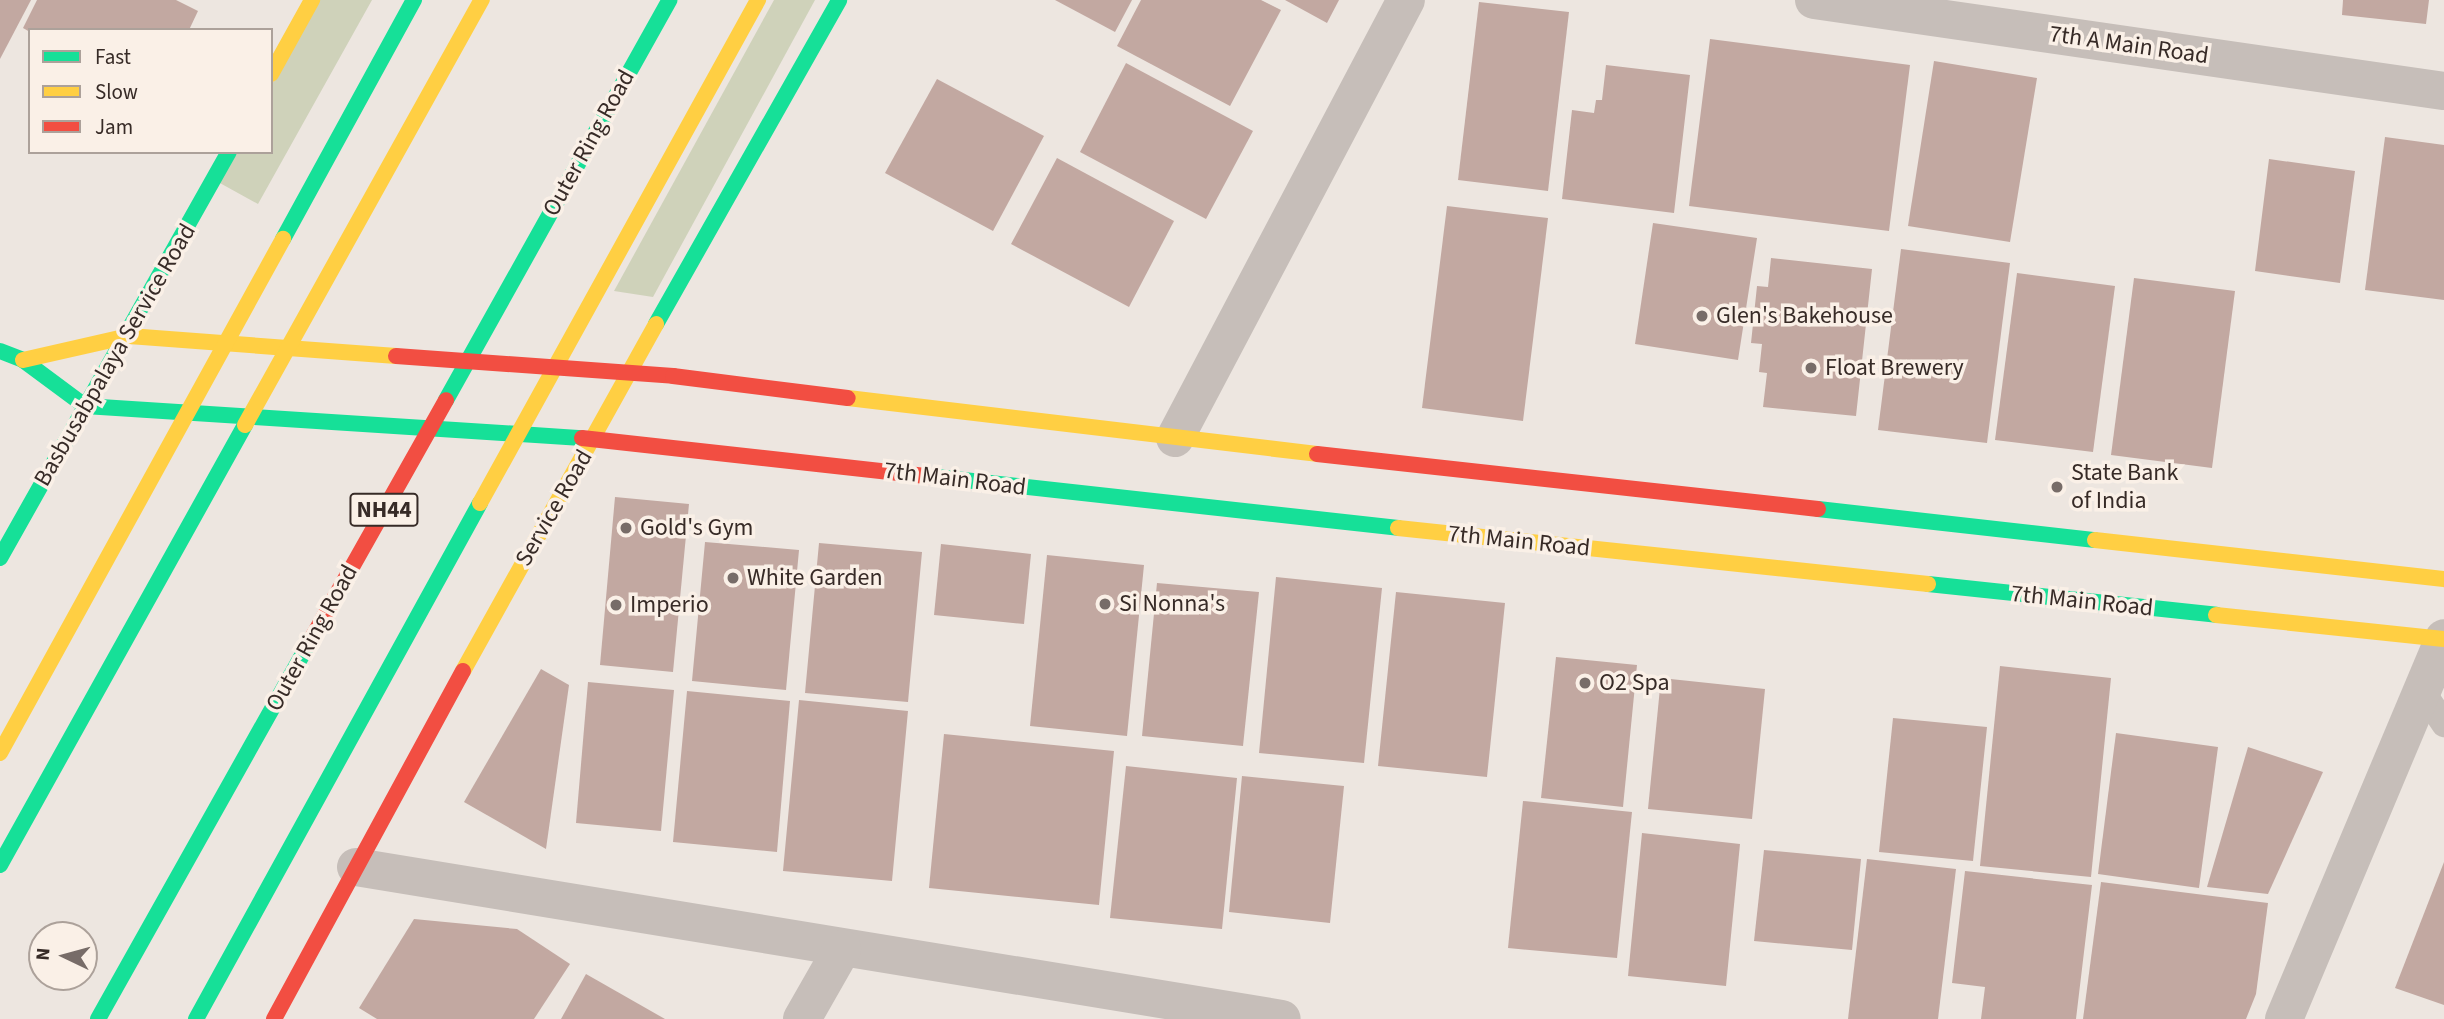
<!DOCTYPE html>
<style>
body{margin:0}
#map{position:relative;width:2444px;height:1019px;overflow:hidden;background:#ede6e0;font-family:"Source Sans 3",sans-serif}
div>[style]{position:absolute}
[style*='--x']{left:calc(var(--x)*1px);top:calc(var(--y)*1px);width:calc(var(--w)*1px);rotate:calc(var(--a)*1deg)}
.green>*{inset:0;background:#cfd2ba}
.building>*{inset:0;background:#c2a8a1}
.lane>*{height:26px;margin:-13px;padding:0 13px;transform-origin:13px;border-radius:13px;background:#c6beb9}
.street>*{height:38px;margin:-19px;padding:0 19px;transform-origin:19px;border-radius:19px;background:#c6beb9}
.fast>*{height:16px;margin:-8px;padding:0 8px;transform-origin:8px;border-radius:8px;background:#16e098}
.slow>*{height:16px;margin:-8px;padding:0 8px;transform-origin:8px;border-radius:8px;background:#ffcf43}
.jam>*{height:16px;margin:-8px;padding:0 8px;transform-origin:8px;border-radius:8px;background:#f24e42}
.dots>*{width:19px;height:19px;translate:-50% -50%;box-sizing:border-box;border:4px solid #faf0e7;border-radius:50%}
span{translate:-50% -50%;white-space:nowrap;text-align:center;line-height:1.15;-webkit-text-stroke:7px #faf0e7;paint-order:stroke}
.shield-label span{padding:2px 5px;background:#faf0e7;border:2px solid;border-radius:5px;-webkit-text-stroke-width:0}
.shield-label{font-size:23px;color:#372b27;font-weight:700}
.street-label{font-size:24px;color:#372b27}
.poi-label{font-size:24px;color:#372b27}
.left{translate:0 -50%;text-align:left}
.legend{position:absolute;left:28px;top:28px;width:245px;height:126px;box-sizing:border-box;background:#faf0e7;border:2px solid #aca19a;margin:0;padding:9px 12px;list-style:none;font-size:21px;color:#372b27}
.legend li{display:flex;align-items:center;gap:14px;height:35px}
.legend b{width:35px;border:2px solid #aca19a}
.north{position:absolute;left:28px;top:921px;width:70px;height:70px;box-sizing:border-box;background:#faf0e7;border:2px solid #aca19a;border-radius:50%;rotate:275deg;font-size:19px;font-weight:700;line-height:28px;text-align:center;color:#372b27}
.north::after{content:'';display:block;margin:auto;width:24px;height:32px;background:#776c68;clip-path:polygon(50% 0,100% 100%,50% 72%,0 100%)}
</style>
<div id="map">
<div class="green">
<div style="clip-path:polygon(319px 0,372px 0,258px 204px,218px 182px,234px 152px,271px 152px,271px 86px)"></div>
<div style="clip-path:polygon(774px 0,815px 0,653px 297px,614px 291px)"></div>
</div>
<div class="building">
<div style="clip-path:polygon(0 0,31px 0,0 59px)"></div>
<div style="clip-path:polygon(37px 0,176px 0,198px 11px,189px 30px,30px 32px,23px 28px)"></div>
<div style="clip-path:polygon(1055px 0,1132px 0,1115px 32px)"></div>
<div style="clip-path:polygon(1141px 0,1261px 0,1281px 10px,1230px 106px,1117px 46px)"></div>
<div style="clip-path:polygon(1285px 0,1339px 0,1327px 23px)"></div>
<div style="clip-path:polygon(2343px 0,2429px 0,2426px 24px,2342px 15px)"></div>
<div style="clip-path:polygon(1479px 2px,1569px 12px,1548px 191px,1458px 180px)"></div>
<div style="clip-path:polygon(1710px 39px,1910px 65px,1889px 231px,1689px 206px)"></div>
<div style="clip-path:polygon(1934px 61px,2037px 78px,2010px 242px,1908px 226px)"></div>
<div style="clip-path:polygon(1126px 63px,1253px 131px,1206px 219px,1080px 152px)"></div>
<div style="clip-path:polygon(1606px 65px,1690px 75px,1674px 213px,1562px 199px,1572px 110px,1594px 113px,1596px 100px,1602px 100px)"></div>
<div style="clip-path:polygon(937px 79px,1044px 136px,993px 231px,885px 173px)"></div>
<div style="clip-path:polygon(2385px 137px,2444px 145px,2444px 300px,2365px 290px)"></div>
<div style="clip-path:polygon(1057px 158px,1174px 221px,1129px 307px,1011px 244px)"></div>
<div style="clip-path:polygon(2269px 159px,2355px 171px,2340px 283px,2255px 271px)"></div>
<div style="clip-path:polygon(1447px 206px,1548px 218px,1523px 421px,1422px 408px)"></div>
<div style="clip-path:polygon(1653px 223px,1757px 238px,1738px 360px,1635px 344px)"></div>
<div style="clip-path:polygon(1901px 249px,2010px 263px,1987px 443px,1878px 430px)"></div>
<div style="clip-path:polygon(1771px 258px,1872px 269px,1856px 416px,1763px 407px,1767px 373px,1759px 372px,1762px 344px,1751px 343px,1757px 286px,1768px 287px)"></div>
<div style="clip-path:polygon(2017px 273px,2115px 286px,2093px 452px,1995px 440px)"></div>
<div style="clip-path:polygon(2134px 278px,2235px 291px,2212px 468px,2111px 455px)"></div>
<div style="clip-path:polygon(615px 497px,689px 504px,673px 672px,600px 665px)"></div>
<div style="clip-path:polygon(705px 542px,799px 550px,786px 690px,692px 681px)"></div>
<div style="clip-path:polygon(819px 543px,922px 552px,908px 702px,805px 693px)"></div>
<div style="clip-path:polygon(941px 544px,1031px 554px,1024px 624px,934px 615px)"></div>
<div style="clip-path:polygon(1047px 555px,1144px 565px,1127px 736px,1030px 726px)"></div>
<div style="clip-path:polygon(1276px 577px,1382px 588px,1364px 763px,1259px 753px)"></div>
<div style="clip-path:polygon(1157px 583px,1259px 592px,1243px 746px,1142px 736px)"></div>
<div style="clip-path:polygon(1396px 592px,1505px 603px,1487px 777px,1378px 766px)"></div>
<div style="clip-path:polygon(1556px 657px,1637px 665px,1623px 807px,1541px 798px)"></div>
<div style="clip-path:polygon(2000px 666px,2111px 678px,2091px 877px,1980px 866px)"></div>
<div style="clip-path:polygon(541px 669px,569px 685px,546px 849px,464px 802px)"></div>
<div style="clip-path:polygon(1661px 678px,1765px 689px,1752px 819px,1648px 809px)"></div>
<div style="clip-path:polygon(588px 682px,674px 690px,661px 831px,576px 823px)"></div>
<div style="clip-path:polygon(687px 691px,790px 701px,777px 852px,673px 842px)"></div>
<div style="clip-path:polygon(799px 700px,908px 711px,892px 881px,783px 871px)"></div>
<div style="clip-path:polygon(1893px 718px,1987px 727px,1973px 861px,1879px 852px)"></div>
<div style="clip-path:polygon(2116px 733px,2218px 747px,2199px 888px,2098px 874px)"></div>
<div style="clip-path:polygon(944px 734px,1114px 751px,1099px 905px,929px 888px)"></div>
<div style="clip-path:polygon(2248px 747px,2323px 772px,2268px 894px,2207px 887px)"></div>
<div style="clip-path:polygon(1126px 766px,1237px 778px,1222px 929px,1110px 918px)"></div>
<div style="clip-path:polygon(1242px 776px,1344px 786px,1330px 923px,1229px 912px)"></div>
<div style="clip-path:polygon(1523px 801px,1632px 812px,1617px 958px,1508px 948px)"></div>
<div style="clip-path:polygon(1642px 833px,1740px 844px,1726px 986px,1628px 976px)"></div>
<div style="clip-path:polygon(1764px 850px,1861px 859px,1852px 950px,1754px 941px)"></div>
<div style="clip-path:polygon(1867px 859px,1956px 869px,1938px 1019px,1848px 1019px)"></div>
<div style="clip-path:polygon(2444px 862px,2444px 1005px,2395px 988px)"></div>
<div style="clip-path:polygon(1965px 871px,2092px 885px,2076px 1019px,1981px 1019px,1985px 987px,1952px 983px)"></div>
<div style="clip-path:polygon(2101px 882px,2268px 903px,2256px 994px,2246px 1019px,2083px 1019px)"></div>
<div style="clip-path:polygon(414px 919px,517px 929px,570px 964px,534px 1019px,377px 1019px,359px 1008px)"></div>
<div style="clip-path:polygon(586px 974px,665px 1019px,561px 1019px)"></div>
</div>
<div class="lane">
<div style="--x:2422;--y:691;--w:40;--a:56"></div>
</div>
<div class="street">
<div style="--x:1814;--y:0;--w:637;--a:8.22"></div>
<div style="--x:1175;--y:438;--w:495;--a:-62.2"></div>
<div style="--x:356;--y:867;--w:938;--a:9.32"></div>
<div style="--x:802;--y:1019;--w:81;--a:-60.3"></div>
<div style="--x:2284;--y:1019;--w:413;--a:-67.2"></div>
</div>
<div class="fast">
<div style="--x:283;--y:239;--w:273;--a:-61.3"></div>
<div style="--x:656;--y:324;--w:372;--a:-60.5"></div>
<div style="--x:0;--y:351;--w:25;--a:21"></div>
<div style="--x:23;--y:360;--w:77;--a:36.6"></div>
<div style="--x:85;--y:406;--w:498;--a:3.7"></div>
<div style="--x:446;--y:400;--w:458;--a:-60.8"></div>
<div style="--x:937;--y:477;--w:464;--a:6.3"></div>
<div style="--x:1818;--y:509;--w:279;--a:6.4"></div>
<div style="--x:0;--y:558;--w:466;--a:-60.6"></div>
<div style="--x:1928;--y:584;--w:290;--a:6.1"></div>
<div style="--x:0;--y:865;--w:504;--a:-60.89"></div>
<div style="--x:98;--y:1019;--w:437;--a:-60.7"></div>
<div style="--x:196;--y:1019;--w:589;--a:-61.17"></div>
</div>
<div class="slow">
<div style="--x:271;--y:74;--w:85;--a:-61"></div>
<div style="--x:23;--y:360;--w:109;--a:-12.8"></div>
<div style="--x:129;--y:336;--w:268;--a:4.3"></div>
<div style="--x:848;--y:398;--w:472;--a:6.8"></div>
<div style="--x:245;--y:425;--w:487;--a:-60.9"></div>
<div style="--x:480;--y:503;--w:575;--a:-61.07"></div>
<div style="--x:1398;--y:528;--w:533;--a:6.03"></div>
<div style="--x:2095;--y:540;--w:351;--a:6.4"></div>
<div style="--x:2216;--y:615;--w:229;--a:6"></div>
<div style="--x:463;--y:671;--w:397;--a:-60.9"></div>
<div style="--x:0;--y:753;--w:587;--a:-61.16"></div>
</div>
<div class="jam">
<div style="--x:396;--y:356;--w:278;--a:4.1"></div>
<div style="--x:673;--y:376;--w:176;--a:7.2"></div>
<div style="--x:582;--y:438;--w:357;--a:6.3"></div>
<div style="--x:1317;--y:454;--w:504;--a:6.26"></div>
<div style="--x:312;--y:638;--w:273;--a:-60.6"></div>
<div style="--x:274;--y:1019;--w:396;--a:-61.5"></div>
</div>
<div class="dots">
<div style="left:1702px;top:316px;background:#776c68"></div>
<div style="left:1811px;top:368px;background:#776c68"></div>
<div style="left:2057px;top:487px;background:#776c68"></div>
<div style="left:626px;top:528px;background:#776c68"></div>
<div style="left:733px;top:578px;background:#776c68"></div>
<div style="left:1105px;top:604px;background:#776c68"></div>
<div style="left:616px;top:605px;background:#776c68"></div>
<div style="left:1585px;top:683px;background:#776c68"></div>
</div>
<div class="shield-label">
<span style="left:384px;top:510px">NH44</span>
</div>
<div class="street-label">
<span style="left:2129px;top:45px;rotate:8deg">7th A Main Road</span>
<span style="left:589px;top:143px;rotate:-61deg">Outer Ring Road</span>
<span style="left:115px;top:355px;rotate:-60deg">Basbusabpalaya Service Road</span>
<span style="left:955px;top:479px;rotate:7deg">7th Main Road</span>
<span style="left:554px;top:508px;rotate:-60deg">Service Road</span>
<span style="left:1519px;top:541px;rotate:6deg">7th Main Road</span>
<span style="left:2082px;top:601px;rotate:6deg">7th Main Road</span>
<span style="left:312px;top:638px;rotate:-61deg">Outer Ring Road</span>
</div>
<div class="poi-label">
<span class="left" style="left:1716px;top:316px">Glen's Bakehouse</span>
<span class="left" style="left:1825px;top:368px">Float Brewery</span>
<span class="left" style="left:2071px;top:487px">State Bank<br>of India</span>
<span class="left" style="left:640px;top:528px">Gold's Gym</span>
<span class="left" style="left:747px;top:578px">White Garden</span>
<span class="left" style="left:1119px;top:604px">Si Nonna's</span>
<span class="left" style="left:630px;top:605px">Imperio</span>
<span class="left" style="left:1599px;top:683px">O2 Spa</span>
</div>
<ul class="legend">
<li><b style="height:9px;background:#16e098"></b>Fast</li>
<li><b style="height:9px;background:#ffcf43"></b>Slow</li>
<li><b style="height:9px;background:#f24e42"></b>Jam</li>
</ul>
<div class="north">N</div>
</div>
